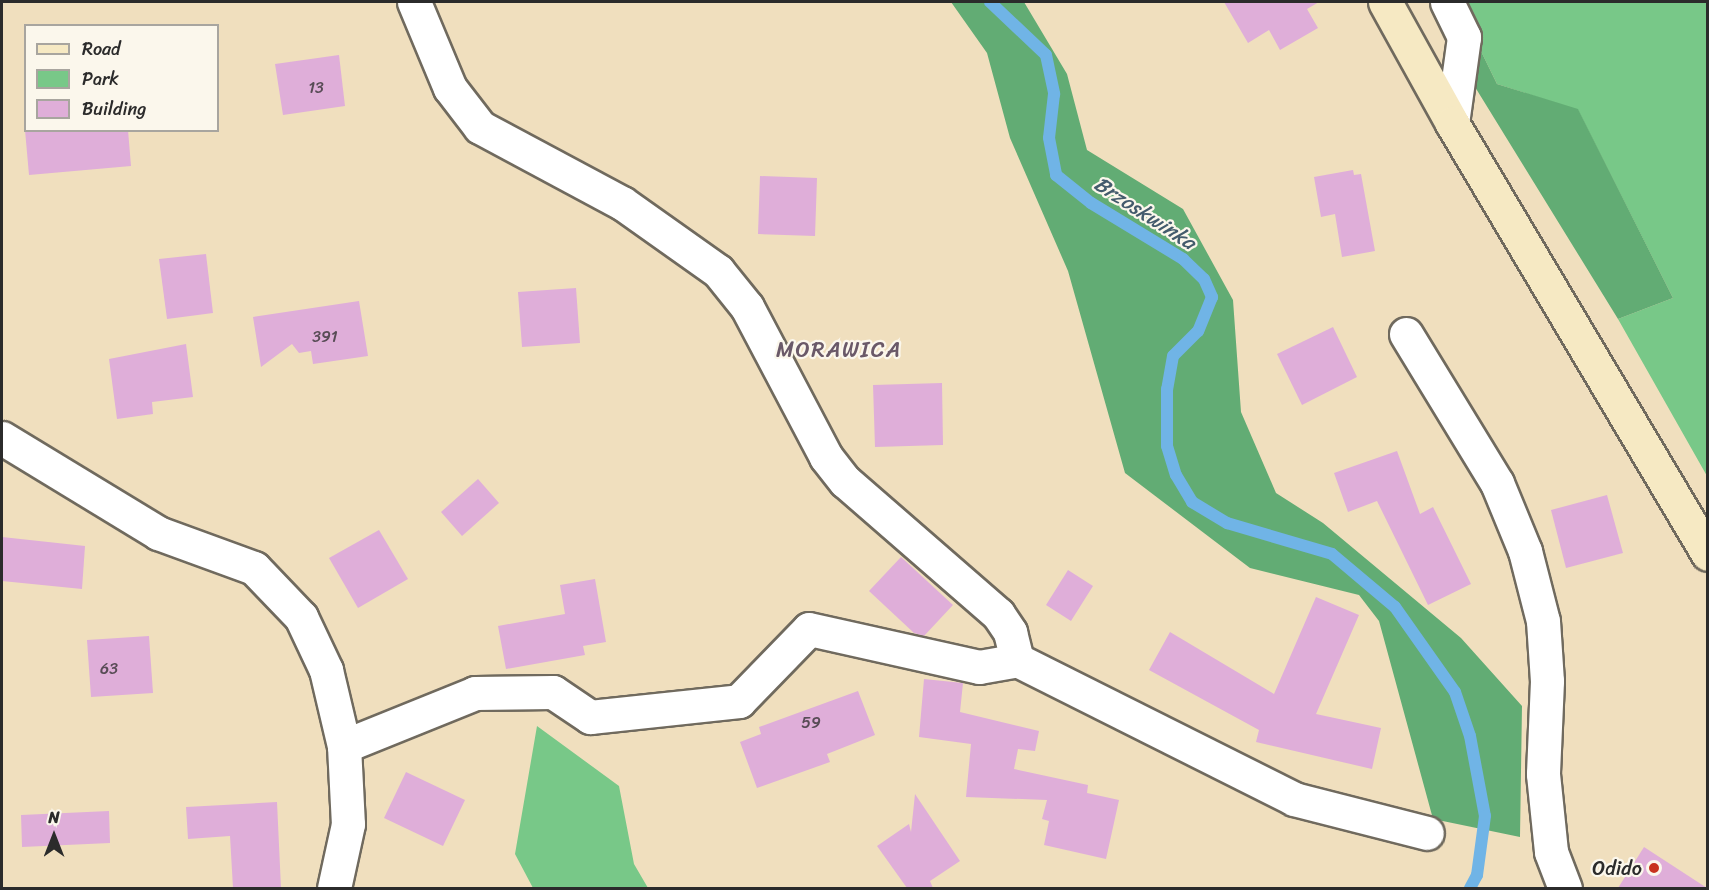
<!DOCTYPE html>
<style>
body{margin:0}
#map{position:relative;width:1709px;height:890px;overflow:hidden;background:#f0dfbe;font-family:Sriracha,sans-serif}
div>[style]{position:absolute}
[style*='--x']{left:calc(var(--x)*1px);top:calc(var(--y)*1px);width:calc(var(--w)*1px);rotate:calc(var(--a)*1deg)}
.green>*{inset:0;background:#78c888}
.forest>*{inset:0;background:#62ac74}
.stream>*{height:12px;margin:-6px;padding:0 6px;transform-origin:6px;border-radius:6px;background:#70b4e6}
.building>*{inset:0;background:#dfaed9}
.roads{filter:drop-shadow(2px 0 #706a5e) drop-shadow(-2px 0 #706a5e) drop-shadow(0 2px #706a5e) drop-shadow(0 -2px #706a5e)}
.street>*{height:33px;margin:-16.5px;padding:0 16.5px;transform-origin:16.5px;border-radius:16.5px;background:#fff}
.secondary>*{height:33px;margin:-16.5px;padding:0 16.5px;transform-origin:16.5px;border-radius:16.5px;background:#f6e9c3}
.dots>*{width:16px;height:16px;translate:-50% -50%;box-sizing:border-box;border:3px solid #fbf7ec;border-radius:50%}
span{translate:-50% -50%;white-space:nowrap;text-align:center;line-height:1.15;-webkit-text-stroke:4.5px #fbf7ec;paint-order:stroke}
.number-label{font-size:16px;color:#584c56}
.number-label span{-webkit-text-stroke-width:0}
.poi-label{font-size:20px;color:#2b2b2b}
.right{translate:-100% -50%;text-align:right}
.water-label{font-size:21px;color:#435b6c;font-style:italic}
.quarter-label{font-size:22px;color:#6a5968;letter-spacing:1.5px}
.frame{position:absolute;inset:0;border:3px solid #2b2b2b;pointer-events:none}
.legend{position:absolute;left:24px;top:24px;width:195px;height:108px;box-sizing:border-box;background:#fbf7ec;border:2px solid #a8a59f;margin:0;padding:8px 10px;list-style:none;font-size:18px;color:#2b2b2b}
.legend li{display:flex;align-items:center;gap:12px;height:30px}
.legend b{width:30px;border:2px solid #a8a59f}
.north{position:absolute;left:24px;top:806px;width:60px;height:60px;-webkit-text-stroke:4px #fbf7ec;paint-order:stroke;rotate:0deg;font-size:16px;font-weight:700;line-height:24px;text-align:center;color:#2b2b2b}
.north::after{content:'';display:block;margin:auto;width:21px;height:27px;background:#2b2b2b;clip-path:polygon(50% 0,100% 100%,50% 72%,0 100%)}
</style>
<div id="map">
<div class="green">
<div style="clip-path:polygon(1457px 2px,1707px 2px,1707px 476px,1618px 319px,1673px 298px,1578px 110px,1497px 84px)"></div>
<div style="clip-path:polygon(537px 726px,619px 786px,634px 864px,648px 888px,533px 888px,515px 854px)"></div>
</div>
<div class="forest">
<div style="clip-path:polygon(951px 2px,1024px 2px,1067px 74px,1087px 150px,1183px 209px,1233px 300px,1241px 412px,1276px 493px,1323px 523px,1461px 638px,1522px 706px,1520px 837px,1433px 819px,1379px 621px,1359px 595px,1250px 568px,1125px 473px,1068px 271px,1010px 138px,987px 53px)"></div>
<div style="clip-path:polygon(1478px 45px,1497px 84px,1578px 109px,1673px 298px,1618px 319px,1467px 74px)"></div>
</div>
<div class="stream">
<div style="--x:990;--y:2;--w:77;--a:43.4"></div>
<div style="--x:1046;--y:55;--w:40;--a:78"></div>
<div style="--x:1054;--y:94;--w:44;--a:96.5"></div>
<div style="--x:1049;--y:138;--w:38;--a:79"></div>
<div style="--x:1056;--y:175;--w:45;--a:38.7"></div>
<div style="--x:1091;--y:203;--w:108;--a:31.3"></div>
<div style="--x:1183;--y:259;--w:29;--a:44"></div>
<div style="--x:1204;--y:279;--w:20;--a:66"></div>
<div style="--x:1212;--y:297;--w:37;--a:112"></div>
<div style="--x:1198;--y:331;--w:35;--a:135"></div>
<div style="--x:1173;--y:356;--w:34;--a:100"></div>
<div style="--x:1167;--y:389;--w:57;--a:90"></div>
<div style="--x:1167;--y:446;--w:30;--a:73"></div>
<div style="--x:1176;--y:475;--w:31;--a:59"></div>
<div style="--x:1192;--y:502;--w:41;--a:31"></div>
<div style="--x:1227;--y:523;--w:109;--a:16.4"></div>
<div style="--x:1332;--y:554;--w:82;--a:40.1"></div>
<div style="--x:1395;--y:607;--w:104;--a:54.8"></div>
<div style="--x:1455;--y:692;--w:46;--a:71.2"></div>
<div style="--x:1470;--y:736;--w:81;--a:79.4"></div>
<div style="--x:1485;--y:816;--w:60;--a:97.7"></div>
<div style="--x:1477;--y:875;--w:15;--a:118"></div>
</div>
<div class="building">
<div style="clip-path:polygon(1224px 2px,1319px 2px,1307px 9px,1318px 28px,1280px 50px,1269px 30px,1248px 43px)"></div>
<div style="clip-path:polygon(339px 55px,345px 106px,283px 115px,275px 64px)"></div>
<div style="clip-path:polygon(25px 130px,128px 130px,131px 166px,29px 175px)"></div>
<div style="clip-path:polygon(1353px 170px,1354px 175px,1361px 174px,1375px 251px,1342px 257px,1335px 214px,1321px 217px,1314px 177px)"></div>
<div style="clip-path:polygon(760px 176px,817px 178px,815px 236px,758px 234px)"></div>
<div style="clip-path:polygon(206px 254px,213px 313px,167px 319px,159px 259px)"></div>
<div style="clip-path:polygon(576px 288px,580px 343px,522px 347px,518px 292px)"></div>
<div style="clip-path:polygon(359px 301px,368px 356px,313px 364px,311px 351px,299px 353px,292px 344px,261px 367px,253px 317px)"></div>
<div style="clip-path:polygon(1333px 327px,1357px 377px,1302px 405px,1277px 354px)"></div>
<div style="clip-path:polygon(186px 344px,193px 397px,152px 402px,153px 414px,117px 419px,109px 359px)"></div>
<div style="clip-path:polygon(942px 383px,943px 445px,875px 447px,873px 385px)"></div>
<div style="clip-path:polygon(1397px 451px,1420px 514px,1433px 507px,1471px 584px,1428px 605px,1377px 501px,1348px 512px,1334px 473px)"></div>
<div style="clip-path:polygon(478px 479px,499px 503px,462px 536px,441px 512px)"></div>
<div style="clip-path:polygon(1607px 495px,1623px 553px,1566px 568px,1551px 510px)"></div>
<div style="clip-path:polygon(379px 530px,408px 579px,358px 608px,329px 558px)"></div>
<div style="clip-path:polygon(2px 537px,85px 546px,82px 589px,2px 581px)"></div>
<div style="clip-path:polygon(901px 557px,953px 605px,924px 636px,914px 633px,869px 591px)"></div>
<div style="clip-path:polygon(1068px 570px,1093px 586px,1071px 621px,1046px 605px)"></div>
<div style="clip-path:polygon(595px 579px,606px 642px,583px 646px,585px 655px,506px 669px,498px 626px,565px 614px,560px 585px)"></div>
<div style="clip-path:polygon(1316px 597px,1359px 615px,1316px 714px,1381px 728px,1372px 769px,1256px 742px,1259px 730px,1149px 670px,1170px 632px,1274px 694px)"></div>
<div style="clip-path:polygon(149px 636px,153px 693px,91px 697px,87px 640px)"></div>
<div style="clip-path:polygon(924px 679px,963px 683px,960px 712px,1039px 731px,1035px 751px,1018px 749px,1014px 769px,1088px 785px,1087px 793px,1119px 800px,1106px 859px,1044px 845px,1049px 821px,1042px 819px,1047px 800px,966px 797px,971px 744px,919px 737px)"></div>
<div style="clip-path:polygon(858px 691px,875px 735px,827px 754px,830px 762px,757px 788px,740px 742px,761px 734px,759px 727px)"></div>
<div style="clip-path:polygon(406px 772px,465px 800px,443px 846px,384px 818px)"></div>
<div style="clip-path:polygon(915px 794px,960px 861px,930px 881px,933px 888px,907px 888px,877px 846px,909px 824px,911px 832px)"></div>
<div style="clip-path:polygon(277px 802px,281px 888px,233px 888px,230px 836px,188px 839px,186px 807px)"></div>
<div style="clip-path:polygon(109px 811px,110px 843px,22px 847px,21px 815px)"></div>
<div style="clip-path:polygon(1644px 847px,1707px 888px,1618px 888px)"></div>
</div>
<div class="roads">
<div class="street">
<div style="--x:414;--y:2;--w:93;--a:67.3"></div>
<div style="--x:450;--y:88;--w:49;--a:52.4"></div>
<div style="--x:480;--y:127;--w:161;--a:28.2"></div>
<div style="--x:622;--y:203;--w:118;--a:35.3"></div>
<div style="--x:718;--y:271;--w:46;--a:51.1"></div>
<div style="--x:747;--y:307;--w:170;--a:62.2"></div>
<div style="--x:826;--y:457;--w:31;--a:52"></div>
<div style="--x:845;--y:481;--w:203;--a:41"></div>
<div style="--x:998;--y:614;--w:22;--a:56"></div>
<div style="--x:1010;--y:632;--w:29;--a:76"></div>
<div style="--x:1447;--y:2;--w:39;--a:64"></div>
<div style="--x:1464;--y:37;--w:87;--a:97.9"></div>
<div style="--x:1406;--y:334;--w:175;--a:58.6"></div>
<div style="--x:1497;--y:483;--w:74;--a:67.6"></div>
<div style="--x:1525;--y:551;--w:72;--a:75.6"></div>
<div style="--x:1543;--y:621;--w:60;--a:86.2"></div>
<div style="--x:1547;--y:681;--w:93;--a:92.5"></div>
<div style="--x:1543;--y:774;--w:78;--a:84.1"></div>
<div style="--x:1551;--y:852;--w:39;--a:69"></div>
<div style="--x:2;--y:438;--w:183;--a:31.3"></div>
<div style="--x:158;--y:533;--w:102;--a:20"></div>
<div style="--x:254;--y:568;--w:68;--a:46.2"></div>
<div style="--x:301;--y:617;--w:59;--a:64.7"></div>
<div style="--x:326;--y:670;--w:78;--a:76.7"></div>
<div style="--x:344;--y:746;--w:78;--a:87.1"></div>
<div style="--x:348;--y:824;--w:66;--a:102.3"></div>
<div style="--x:344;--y:746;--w:141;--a:-22"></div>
<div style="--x:475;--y:693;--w:78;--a:-0.7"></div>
<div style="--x:553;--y:692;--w:45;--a:34"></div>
<div style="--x:590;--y:717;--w:150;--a:-6.1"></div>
<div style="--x:739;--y:701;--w:100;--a:-45.8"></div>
<div style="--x:809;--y:629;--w:174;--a:12.6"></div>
<div style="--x:979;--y:667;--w:39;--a:-10"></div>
<div style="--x:1017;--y:660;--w:310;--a:26.6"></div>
<div style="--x:1294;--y:799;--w:137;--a:14.3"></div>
</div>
<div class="secondary">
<div style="--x:1385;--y:2;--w:138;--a:61"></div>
<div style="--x:1452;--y:123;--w:501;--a:59.29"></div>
</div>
</div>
<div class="dots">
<div style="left:1654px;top:868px;background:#c8321e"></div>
</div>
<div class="number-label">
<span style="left:316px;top:88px">13</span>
<span style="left:325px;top:337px">391</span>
<span style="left:109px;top:669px">63</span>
<span style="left:811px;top:723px">59</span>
</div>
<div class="poi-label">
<span class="right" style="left:1642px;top:868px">Odido</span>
</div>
<div class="water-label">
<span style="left:1145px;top:213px;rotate:33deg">Brzoskwinka</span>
</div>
<div class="quarter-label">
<span style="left:839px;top:350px">MORAWICA</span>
</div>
<div class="frame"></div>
<ul class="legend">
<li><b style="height:8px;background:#f6e9c3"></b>Road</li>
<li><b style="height:16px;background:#78c888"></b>Park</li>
<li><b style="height:16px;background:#dfaed9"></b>Building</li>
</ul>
<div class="north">N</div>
</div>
